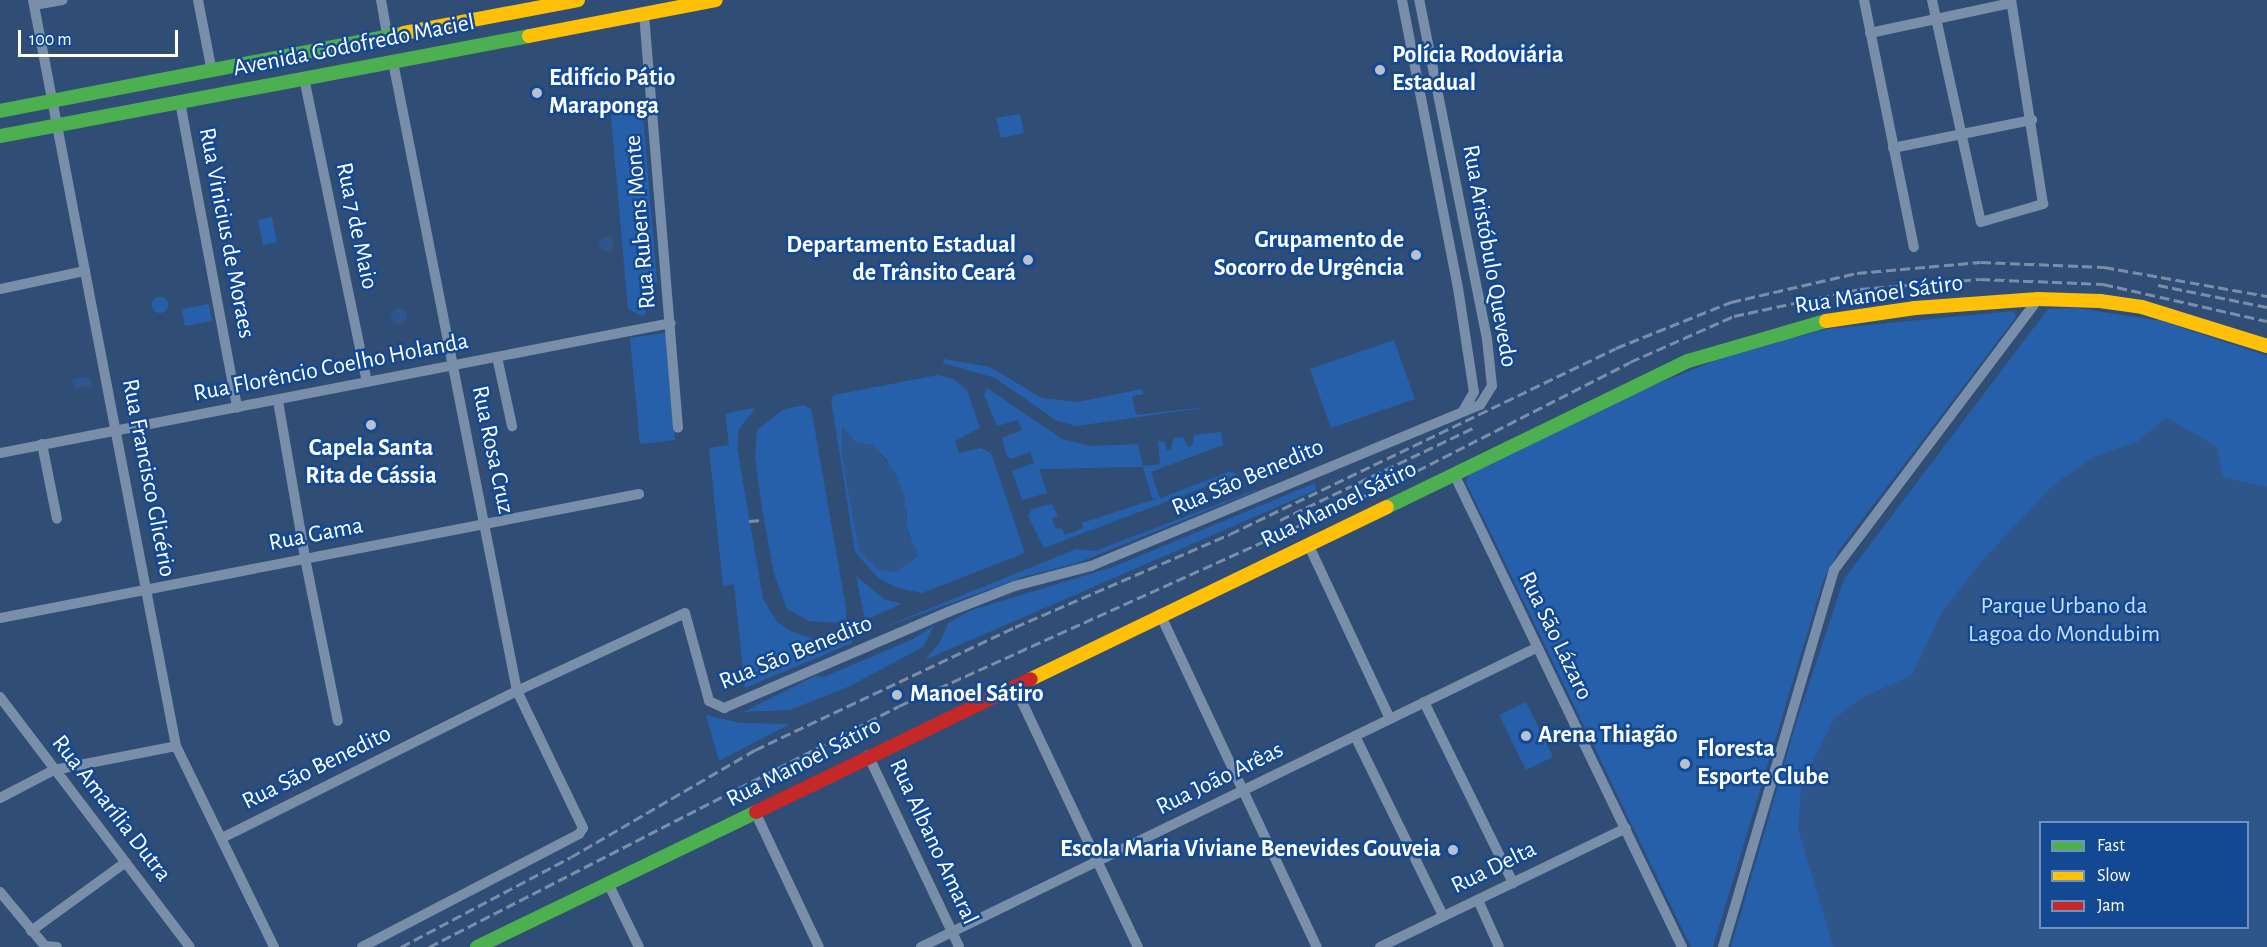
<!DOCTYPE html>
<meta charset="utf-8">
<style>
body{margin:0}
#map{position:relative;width:2267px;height:947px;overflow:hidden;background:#304d76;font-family:"Alegreya Sans",sans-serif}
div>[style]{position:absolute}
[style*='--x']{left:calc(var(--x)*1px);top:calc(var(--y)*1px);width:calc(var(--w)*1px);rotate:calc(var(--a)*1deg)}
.green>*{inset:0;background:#2660aa}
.round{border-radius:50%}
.water>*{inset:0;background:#2f568b}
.street>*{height:10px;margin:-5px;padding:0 5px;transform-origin:5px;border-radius:5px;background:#788ea9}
.fast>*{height:14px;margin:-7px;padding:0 7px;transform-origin:7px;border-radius:7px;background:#4caf50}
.slow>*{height:14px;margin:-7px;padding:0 7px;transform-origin:7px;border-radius:7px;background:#ffc107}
.jam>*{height:14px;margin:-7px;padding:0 7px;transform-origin:7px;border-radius:7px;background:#c62828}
.rail>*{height:3px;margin-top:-1.5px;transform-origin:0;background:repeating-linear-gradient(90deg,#7b8ea9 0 10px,transparent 0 14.5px)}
.dots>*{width:16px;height:16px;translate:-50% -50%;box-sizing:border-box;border:3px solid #134993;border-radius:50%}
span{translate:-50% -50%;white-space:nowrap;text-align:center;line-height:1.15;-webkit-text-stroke:5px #134993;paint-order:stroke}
.street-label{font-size:24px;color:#fff}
.poi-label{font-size:24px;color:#fff;font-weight:700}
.left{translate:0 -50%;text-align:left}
.right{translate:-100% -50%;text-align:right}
.park-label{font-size:24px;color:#c8dffd}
.legend{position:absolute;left:2039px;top:821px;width:210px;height:108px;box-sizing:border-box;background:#134993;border:2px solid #7192be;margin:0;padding:8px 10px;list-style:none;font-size:18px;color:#fff}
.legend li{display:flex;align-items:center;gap:12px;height:30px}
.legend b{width:30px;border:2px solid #7192be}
.scale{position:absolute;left:18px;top:30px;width:160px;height:27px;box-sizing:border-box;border:3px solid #fff;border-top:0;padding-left:8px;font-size:18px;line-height:21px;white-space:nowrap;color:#fff;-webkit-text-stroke:4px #134993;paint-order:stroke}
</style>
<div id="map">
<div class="green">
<div style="clip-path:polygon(642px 104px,657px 282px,643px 285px,646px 314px,642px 316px,628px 309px,611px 116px)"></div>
<div style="clip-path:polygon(1020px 114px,1024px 133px,1001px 138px,996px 118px)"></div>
<div style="clip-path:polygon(272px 217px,277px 242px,263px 245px,258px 220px)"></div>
<div class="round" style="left:152px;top:297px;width:16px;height:16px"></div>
<div style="clip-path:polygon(209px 304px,212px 321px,185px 326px,182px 309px)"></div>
<div style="clip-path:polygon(evenodd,2076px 308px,2162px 321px,2267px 356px,2267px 947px,1731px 947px,1797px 720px,1844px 579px,2048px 309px,2076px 308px,2040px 822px,2248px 822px,2248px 928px,2040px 928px,2040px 822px)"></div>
<div style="clip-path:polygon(2014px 311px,2016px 317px,1839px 550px,1823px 581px,1713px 947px,1691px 947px,1466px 482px,1469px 474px,1644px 389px,1732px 354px,1828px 329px)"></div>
<div style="clip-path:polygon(666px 333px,675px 440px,640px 444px,630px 338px)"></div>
<div style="clip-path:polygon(1394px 340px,1415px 399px,1331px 428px,1310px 369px)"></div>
<div style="clip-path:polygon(944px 359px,990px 367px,1042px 398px,1077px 402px,1142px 389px,1143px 394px,1132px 396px,1136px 415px,1215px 406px,1077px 426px,1057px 421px,995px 378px,943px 363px)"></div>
<div style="clip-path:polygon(evenodd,938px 375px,954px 379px,967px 390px,980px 428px,955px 441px,959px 453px,981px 448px,991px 453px,1025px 553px,922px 593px,898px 588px,878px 578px,855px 552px,831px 399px,834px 395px,938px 375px,842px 428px,856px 442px,872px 445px,887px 460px,907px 512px,906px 525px,917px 556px,896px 572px,878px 569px,859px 550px,842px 455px,842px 428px)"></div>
<div style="clip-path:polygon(987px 388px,1062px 439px,1090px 446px,1138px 444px,1143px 466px,1160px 464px,1158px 441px,1165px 442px,1167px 450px,1171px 450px,1173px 438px,1183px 437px,1188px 447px,1192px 446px,1194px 435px,1221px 432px,1223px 445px,1151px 472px,1160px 498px,1232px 471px,1237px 475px,1044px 548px,1028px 516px,1032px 509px,1052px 504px,1058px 516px,1052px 519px,1056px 529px,1062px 528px,1065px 535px,1083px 528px,1082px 523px,1158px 498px,1152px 498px,1143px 467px,1039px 469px,1047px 493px,1022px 500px,1012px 471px,1034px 463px,1030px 452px,1011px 459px,1007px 457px,1002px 438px,1022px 430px,1018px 420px,997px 426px,984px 395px)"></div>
<div style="clip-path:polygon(804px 405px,811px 409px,814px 425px,846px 608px,846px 620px,839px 623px,809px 621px,787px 609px,774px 574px,762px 509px,755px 457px,757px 430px,784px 409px)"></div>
<div style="clip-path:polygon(752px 408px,755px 409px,739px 429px,737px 447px,763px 599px,777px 622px,791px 631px,813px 639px,852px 637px,852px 643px,745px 688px,734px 584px,723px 586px,709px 448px,729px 445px,725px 414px)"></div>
<div style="clip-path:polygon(1315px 483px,1316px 490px,925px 660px,940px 642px,948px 623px,972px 610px,1113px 567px)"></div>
<div style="clip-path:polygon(1255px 490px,1258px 490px,1080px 562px,1026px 576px,877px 630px,1076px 549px,1095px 551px)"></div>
<div style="clip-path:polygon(856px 576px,884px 599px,901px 604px,865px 620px)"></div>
<div style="clip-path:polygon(934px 626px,923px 647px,850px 686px,790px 710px,743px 712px,815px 676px,824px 677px,913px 639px)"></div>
<div style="clip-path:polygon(1526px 702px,1553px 757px,1526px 770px,1499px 715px)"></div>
<div style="clip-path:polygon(706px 715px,740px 723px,790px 724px,719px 761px)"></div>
</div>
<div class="water">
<div class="round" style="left:599px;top:237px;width:14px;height:14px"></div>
<div class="round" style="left:391px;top:308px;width:16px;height:16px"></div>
<div style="clip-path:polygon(90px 377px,92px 385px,74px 389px,72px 379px)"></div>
<div style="clip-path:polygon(evenodd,2166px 417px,2217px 447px,2223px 477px,2267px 487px,2267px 947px,1833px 947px,1798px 829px,1801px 786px,1834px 719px,1863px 697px,1912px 675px,1941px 613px,1982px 561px,2053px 485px,2096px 456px,2139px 441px,2166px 417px,2040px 822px,2248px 822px,2248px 928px,2040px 928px,2040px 822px)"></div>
<div style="clip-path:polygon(843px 427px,856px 442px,872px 445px,896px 473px,905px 497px,907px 533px,917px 550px,914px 560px,896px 572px,878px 569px,859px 550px,842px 455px)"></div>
</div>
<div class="street">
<div style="--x:33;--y:0;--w:760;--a:79.15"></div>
<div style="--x:176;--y:746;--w:224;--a:64"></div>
<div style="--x:198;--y:0;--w:73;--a:79"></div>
<div style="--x:381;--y:0;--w:39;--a:80"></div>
<div style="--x:1402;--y:0;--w:293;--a:79"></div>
<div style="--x:1458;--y:288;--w:105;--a:81.3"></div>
<div style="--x:1474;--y:392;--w:22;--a:120"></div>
<div style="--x:1864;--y:0;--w:252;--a:78.6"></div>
<div style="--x:1932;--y:0;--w:227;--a:77.6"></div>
<div style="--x:1981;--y:222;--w:65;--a:-16.2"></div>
<div style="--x:2043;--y:204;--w:206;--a:-98.9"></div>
<div style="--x:34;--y:5;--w:29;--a:-10"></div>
<div style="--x:644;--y:14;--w:415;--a:85.3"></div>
<div style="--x:1870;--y:33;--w:144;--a:-12"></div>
<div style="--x:304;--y:78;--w:310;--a:78.3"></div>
<div style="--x:180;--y:102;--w:311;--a:79.4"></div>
<div style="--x:1893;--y:148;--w:142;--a:-11.4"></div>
<div style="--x:0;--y:289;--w:87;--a:-12"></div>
<div style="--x:497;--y:357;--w:71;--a:77.7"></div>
<div style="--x:278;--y:401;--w:159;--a:80.2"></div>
<div style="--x:305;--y:558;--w:166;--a:78.6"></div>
<div style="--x:42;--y:444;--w:76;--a:78.7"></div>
<div style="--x:0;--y:453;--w:683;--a:-10.96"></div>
<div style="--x:1454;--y:474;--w:525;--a:64.26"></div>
<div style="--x:1309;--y:546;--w:191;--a:64.9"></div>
<div style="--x:1160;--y:614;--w:368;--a:64.8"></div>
<div style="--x:0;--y:618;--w:651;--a:-10.98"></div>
<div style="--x:1014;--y:685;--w:290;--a:64.7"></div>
<div style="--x:0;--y:697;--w:314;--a:52.8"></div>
<div style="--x:1424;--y:702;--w:202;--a:63.8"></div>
<div style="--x:1355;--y:736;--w:200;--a:63.9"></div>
<div style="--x:868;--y:755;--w:212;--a:64.6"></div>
<div style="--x:0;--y:798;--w:61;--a:-27.4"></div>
<div style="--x:54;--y:770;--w:124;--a:-11.1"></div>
<div style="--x:756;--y:814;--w:147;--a:64.7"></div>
<div style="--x:222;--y:838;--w:330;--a:-26.5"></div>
<div style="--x:517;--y:691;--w:185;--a:-24.9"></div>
<div style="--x:685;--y:613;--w:91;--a:74.7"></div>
<div style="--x:709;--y:701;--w:17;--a:25"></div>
<div style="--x:724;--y:708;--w:244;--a:-23.2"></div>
<div style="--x:948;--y:612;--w:72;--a:-21.2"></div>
<div style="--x:1015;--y:586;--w:79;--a:-14.7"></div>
<div style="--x:1091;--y:566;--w:421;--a:-22.5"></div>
<div style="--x:1480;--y:405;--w:22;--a:-58"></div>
<div style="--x:1492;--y:386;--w:47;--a:-96.1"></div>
<div style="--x:1487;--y:339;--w:346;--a:-101.3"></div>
<div style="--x:608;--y:883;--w:71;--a:64.2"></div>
<div style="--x:0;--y:892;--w:70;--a:50.2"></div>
<div style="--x:45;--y:946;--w:12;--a:5"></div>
<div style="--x:1478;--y:900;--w:51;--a:65.9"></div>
<div style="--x:31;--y:931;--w:117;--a:-36"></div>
<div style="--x:362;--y:947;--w:245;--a:-27.5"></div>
<div style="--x:579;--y:834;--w:7;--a:-56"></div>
<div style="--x:583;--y:828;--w:152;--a:-115.7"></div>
<div style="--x:517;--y:691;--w:641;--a:-101.15"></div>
<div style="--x:921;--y:947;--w:684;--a:-25.93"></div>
<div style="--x:1380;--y:947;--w:273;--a:-25.8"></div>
<div style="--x:1723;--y:947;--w:393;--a:-73.6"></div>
<div style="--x:1834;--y:570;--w:339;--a:-53"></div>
</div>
<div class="fast">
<div style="--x:0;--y:111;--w:411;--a:-10.9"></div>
<div style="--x:0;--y:136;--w:538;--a:-10.7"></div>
<div style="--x:1387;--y:507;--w:335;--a:-25.9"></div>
<div style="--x:1688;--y:361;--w:144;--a:-16.2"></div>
<div style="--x:477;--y:947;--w:310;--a:-25.8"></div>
</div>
<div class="slow">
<div style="--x:404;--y:33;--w:177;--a:-10.7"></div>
<div style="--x:529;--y:36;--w:190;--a:-10.9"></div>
<div style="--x:1826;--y:321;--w:90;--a:-8.3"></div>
<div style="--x:1915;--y:308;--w:123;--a:-4.2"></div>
<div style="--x:2038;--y:299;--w:62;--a:1.8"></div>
<div style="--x:2100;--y:301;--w:42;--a:8.1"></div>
<div style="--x:2142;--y:307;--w:131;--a:17.3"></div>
<div style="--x:1031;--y:679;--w:395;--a:-25.8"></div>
</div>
<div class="jam">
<div style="--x:756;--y:812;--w:305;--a:-25.8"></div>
</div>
<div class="rail">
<div style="--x:2158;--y:285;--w:111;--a:11.4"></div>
<div style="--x:1280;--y:520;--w:214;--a:-25.5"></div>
<div style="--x:749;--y:521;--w:12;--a:-5"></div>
<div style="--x:401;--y:947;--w:192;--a:-27.9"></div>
<div style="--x:571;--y:857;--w:213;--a:-30.2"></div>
<div style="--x:755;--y:750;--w:288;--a:-25.3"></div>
<div style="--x:1015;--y:627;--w:234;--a:-23.4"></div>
<div style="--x:1230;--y:534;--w:428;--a:-25.7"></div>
<div style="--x:1616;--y:348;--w:124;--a:-21.8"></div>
<div style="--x:1731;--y:302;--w:129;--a:-13"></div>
<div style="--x:1857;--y:273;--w:124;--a:-5.1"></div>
<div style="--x:1981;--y:262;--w:123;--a:2.3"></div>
<div style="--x:2104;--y:267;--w:166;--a:10.1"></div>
<div style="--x:429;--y:947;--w:528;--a:-27.15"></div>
<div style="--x:899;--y:706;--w:540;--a:-24.29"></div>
<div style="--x:1391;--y:484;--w:268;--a:-27"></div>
<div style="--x:1630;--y:362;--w:114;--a:-23.9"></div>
<div style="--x:1734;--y:316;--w:129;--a:-12.1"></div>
<div style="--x:1860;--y:289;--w:120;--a:-4.8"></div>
<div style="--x:1980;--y:279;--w:123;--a:2.3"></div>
<div style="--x:2103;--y:284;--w:168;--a:12.7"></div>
</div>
<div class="dots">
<div style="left:1380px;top:70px;background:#b7c1cf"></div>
<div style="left:537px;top:93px;background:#b7c1cf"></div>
<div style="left:1416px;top:255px;background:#b7c1cf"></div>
<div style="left:1028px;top:260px;background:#b7c1cf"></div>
<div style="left:371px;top:425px;background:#b7c1cf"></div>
<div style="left:897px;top:695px;background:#b7c1cf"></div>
<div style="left:1526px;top:736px;background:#b7c1cf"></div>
<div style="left:1685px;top:764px;background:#b7c1cf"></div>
<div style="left:1453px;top:850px;background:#b7c1cf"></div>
</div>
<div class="street-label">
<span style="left:354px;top:46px;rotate:-11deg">Avenida Godofredo Maciel</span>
<span style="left:641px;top:222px;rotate:-95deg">Rua Rubens Monte</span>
<span style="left:356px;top:226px;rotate:78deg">Rua 7 de Maio</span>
<span style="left:226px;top:233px;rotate:79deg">Rua Vinicius de Moraes</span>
<span style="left:1489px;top:256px;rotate:80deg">Rua Aristóbulo Quevedo</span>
<span style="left:1879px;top:295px;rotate:-8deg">Rua Manoel Sátiro</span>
<span style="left:331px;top:368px;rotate:-11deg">Rua Florêncio Coelho Holanda</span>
<span style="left:492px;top:450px;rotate:78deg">Rua Rosa Cruz</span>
<span style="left:148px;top:478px;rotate:79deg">Rua Francisco Glicério</span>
<span style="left:1248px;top:478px;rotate:-23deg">Rua São Benedito</span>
<span style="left:1339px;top:505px;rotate:-26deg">Rua Manoel Sátiro</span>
<span style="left:316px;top:535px;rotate:-11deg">Rua Gama</span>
<span style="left:1555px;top:636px;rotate:64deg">Rua São Lázaro</span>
<span style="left:796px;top:653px;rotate:-22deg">Rua São Benedito</span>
<span style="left:804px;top:763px;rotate:-27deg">Rua Manoel Sátiro</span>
<span style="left:317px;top:768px;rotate:-26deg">Rua São Benedito</span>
<span style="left:1220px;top:779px;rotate:-26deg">Rua João Arêas</span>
<span style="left:111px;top:809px;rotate:52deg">Rua Amarília Dutra</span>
<span style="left:933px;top:842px;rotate:65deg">Rua Albano Amaral</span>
<span style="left:1494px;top:868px;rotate:-26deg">Rua Delta</span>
</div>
<div class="poi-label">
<span class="left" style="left:1392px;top:70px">Polícia Rodoviária<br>Estadual</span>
<span class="left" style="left:549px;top:93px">Edifício Pátio<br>Maraponga</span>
<span class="right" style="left:1404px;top:255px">Grupamento de<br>Socorro de Urgência</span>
<span class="right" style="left:1016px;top:260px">Departamento Estadual<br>de Trânsito Ceará</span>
<span style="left:371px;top:463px">Capela Santa<br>Rita de Cássia</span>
<span class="left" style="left:910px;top:695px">Manoel Sátiro</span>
<span class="left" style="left:1538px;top:736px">Arena Thiagão</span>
<span class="left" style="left:1697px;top:764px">Floresta<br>Esporte Clube</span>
<span class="right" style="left:1441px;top:850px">Escola Maria Viviane Benevides Gouveia</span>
</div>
<div class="park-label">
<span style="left:2064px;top:621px">Parque Urbano da<br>Lagoa do Mondubim</span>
</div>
<ul class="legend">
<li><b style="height:8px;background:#4caf50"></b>Fast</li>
<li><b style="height:8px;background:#ffc107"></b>Slow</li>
<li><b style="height:8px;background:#c62828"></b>Jam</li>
</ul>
<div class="scale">100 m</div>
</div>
